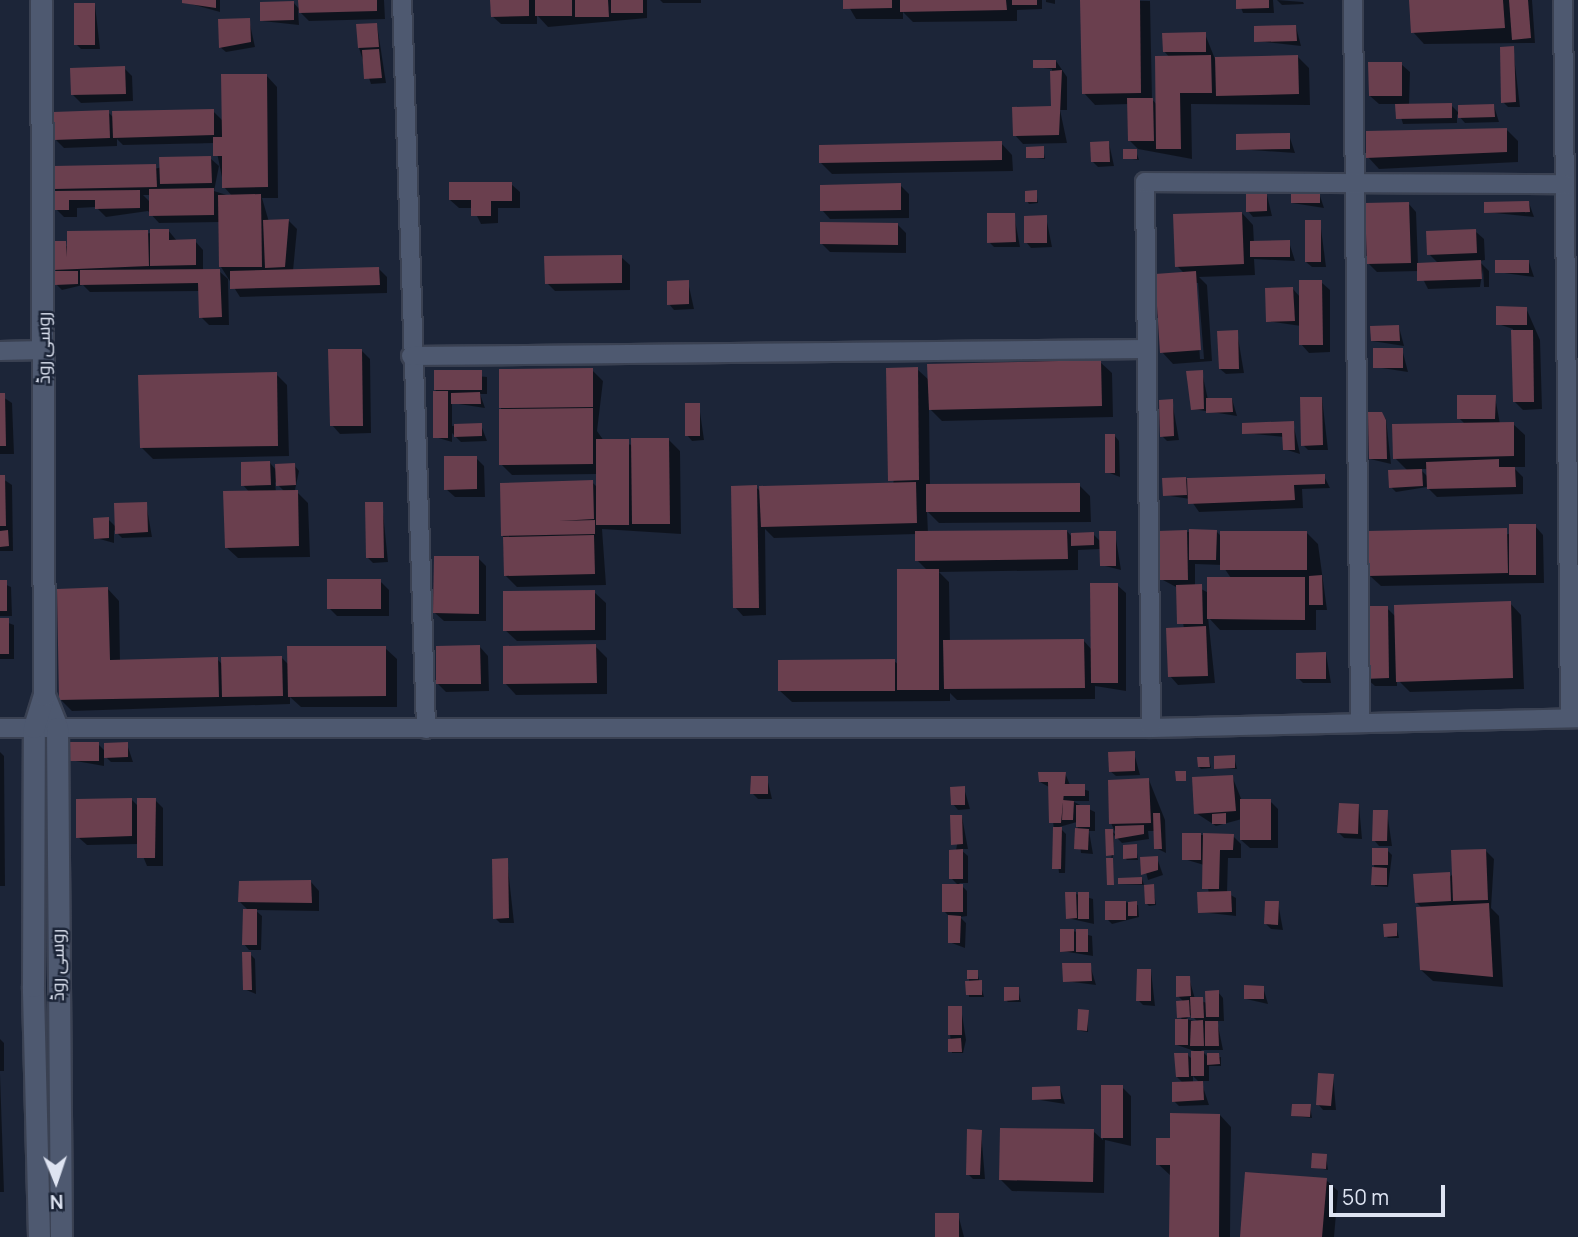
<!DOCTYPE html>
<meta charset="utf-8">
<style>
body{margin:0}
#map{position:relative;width:1578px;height:1237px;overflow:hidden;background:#1c2538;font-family:Manrope,Cairo,sans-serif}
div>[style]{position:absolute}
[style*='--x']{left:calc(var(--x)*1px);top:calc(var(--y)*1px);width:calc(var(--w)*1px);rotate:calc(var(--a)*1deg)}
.shadow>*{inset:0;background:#0007}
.building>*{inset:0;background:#6a3f4e}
.roads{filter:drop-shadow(2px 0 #3a4152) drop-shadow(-2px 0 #3a4152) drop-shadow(0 2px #3a4152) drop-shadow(0 -2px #3a4152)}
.minor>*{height:18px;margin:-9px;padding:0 9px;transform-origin:9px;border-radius:9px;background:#4e5970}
.secondary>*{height:21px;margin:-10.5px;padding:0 10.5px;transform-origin:10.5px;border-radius:10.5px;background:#4e5970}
span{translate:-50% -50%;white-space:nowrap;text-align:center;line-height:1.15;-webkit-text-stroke:5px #1c2538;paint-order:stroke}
.street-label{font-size:18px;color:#dee4f2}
.north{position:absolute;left:21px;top:1146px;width:70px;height:70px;-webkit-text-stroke:5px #1c2538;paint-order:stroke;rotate:178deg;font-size:19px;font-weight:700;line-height:28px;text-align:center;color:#dee4f2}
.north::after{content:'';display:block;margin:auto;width:24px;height:32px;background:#dee4f2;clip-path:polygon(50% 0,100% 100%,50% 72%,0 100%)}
.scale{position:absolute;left:1329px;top:1185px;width:116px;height:32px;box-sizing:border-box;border:4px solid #dee4f2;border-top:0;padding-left:9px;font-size:21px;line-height:24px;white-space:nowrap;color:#dee4f2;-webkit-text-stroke:5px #1c2538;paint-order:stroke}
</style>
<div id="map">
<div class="shadow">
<div style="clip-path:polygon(220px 0,220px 12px,184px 2px,184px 0)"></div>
<div style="clip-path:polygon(300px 0,384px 0,385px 19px,309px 21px,298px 10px,299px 25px,262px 21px,293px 2px,300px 10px)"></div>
<div style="clip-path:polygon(492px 0,647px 0,647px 18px,548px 27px,537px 15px,537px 24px,501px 24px,492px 16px)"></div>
<div style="clip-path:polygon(660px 0,701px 0,701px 3px,663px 3px)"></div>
<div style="clip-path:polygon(845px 0,1042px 0,1042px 9px,1017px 10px,1017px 21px,913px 22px,903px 12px,903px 19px,856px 19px)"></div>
<div style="clip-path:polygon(1055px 0,1055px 4px,1046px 2px,1046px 0)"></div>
<div style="clip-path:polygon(1082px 0,1150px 1px,1152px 99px,1157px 105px,1170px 58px,1164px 51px,1205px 34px,1217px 64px,1298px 57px,1309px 68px,1310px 105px,1191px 104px,1192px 159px,1138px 149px,1130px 141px,1129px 104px,1095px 105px,1084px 93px)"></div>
<div style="clip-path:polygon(1238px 0,1273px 0,1274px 13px,1243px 13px)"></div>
<div style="clip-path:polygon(1277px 0,1303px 2px,1304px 4px,1282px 5px)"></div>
<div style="clip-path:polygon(1411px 0,1532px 0,1535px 43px,1424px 44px,1413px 32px)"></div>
<div style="clip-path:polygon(95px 5px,100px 49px,81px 49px,76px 44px)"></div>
<div style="clip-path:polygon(249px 20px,255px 47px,226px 52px,220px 47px)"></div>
<div style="clip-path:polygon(377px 25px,386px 83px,371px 84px,359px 48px)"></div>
<div style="clip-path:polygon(1296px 27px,1301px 46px,1256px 41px)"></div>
<div style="clip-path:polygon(1513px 48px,1520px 107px,1508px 107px,1503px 102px)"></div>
<div style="clip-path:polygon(1056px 61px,1067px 77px,1067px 110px,1060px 110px,1067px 143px,1023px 144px,1015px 135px,1053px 105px,1052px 69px,1035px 67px)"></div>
<div style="clip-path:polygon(1401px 64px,1410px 72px,1409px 106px,1451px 105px,1460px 114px,1494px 106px,1499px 122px,1465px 123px,1457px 114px,1457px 123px,1403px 124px,1397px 104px,1379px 104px,1370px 96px)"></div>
<div style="clip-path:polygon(124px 68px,132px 76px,133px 101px,81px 103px,73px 95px)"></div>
<div style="clip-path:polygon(evenodd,266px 75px,277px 87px,278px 198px,262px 198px,269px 222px,289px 221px,297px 229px,293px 271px,379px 269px,387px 277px,387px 293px,240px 297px,221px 267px,220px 222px,159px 223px,148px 211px,106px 217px,96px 207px,77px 208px,77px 217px,64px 217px,56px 209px,55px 188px,210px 158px,219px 166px,214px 191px,233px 197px,224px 187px,215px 143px,123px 145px,117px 139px,117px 146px,64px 148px,56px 140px,108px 112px,114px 118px,213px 111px,223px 121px,266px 75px,143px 195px,150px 195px,151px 203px,143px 195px)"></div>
<div style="clip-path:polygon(1506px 129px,1518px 141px,1518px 162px,1379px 169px,1368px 157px)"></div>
<div style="clip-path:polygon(1289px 135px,1295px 153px,1238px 149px)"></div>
<div style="clip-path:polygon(1001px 143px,1012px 155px,1013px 171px,832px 174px,821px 163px)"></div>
<div style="clip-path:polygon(1109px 143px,1114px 166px,1098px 167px,1092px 161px)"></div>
<div style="clip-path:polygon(1043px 148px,1045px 159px,1028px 157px)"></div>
<div style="clip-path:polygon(1136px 151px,1139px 160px,1125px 158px)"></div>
<div style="clip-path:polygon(511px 184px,520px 192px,520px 208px,498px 208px,498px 223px,481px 224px,473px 208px,459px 208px,450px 200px)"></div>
<div style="clip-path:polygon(900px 185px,909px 194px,909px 218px,830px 219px,822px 210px)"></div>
<div style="clip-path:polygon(1266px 191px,1272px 216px,1253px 217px,1248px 211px)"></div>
<div style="clip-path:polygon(1036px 192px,1038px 203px,1029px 204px,1027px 201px)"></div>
<div style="clip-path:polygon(1319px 193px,1324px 208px,1292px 203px)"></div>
<div style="clip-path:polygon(1408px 203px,1416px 212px,1418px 264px,1439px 264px,1429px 254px,1475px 231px,1484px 239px,1485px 260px,1479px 261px,1489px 271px,1489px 287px,1484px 287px,1483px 268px,1480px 287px,1428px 289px,1419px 271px,1377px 272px,1368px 263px)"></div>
<div style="clip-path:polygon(1529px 203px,1534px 217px,1486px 212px)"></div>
<div style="clip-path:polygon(evenodd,1242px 213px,1253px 225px,1254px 243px,1289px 242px,1295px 261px,1254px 259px,1255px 275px,1199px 277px,1207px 285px,1212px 361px,1173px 364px,1162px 352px,1185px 274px,1177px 266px,1242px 213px,1195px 283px,1198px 283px,1204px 359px,1200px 359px,1195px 283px)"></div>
<div style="clip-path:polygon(1014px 215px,1020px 247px,994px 247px,989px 242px)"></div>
<div style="clip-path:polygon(1046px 217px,1052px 247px,1031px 248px,1026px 242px)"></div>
<div style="clip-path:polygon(1320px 221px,1326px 267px,1312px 267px,1306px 262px)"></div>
<div style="clip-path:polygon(898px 225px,906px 233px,906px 253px,830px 252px,821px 243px)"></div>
<div style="clip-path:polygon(168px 230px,177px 241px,195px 241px,203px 250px,203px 271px,219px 271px,228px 279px,229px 325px,209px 325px,201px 317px,200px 291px,90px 292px,83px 285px,62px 290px,56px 284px,55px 243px,69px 247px)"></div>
<div style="clip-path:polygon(621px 257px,630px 265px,630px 290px,555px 291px,547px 283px)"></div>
<div style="clip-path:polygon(1529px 262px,1534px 277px,1497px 272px)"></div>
<div style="clip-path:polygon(688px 282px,694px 309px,674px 310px,669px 304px)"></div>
<div style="clip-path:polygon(1321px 282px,1330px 290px,1330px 352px,1309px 353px,1301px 344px,1301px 326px,1267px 321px,1293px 289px,1300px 297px)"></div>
<div style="clip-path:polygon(1526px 308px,1540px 340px,1542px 409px,1523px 410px,1514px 401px,1513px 329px,1498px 324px)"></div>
<div style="clip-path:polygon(1399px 327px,1404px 346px,1372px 341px)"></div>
<div style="clip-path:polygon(1237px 332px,1244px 373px,1226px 374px,1220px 369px)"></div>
<div style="clip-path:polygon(1402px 349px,1408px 372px,1375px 367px)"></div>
<div style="clip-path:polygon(361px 350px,370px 359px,371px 433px,340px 434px,332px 425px)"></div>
<div style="clip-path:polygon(1100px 362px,1112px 373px,1113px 417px,942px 421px,929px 408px,930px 485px,1079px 485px,1090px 496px,1091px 522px,939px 523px,927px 511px,928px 533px,1067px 531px,1072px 537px,1093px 534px,1101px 542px,1115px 533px,1121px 570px,1101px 565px,1101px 549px,1078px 550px,1078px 570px,939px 572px,949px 582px,950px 642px,1084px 641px,1092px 650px,1117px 585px,1126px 593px,1126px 691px,1095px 686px,1095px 699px,957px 700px,950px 693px,950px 701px,792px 702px,780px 691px,894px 661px,899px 665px,927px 570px,917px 560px,917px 534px,774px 538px,765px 529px,766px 615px,743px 616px,735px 607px,756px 487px,761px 492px,893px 484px,917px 369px,930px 381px)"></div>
<div style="clip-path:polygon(592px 370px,603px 381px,597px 431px,604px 441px,633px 445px,669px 440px,680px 451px,681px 534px,602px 529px,606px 585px,517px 587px,505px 575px,503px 535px,592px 482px,598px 488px,598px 474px,512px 475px,501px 464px,501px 407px)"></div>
<div style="clip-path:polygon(436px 372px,487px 377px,487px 394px,480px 394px,485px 408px,452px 403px,452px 426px,481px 425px,487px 441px,461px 442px,452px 433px,452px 442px,435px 437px)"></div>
<div style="clip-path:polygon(1202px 372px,1208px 400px,1232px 399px,1237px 416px,1193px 409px)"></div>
<div style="clip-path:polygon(276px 374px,287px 385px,289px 456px,153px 459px,142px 448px)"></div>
<div style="clip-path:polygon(0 395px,12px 403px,14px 454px,0 454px)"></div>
<div style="clip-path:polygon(evenodd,1495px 397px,1500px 424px,1513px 424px,1525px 435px,1525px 467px,1513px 467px,1523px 477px,1523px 494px,1437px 497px,1427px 487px,1396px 492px,1391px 487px,1408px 471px,1395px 458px,1466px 425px,1459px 418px,1495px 397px,1420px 469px,1428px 469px,1428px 477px,1420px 469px)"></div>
<div style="clip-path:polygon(1322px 398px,1328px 450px,1308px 450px,1303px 445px)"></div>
<div style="clip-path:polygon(1172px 401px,1179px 440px,1167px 441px,1162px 436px)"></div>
<div style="clip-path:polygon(699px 405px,704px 440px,692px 441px,687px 435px)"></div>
<div style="clip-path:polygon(1381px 413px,1386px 419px,1391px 464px,1370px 459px)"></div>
<div style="clip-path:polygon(1293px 423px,1300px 454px,1284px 449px,1284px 437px,1244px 433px)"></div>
<div style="clip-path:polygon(1114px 435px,1119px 441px,1120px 477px,1107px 472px)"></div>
<div style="clip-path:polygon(476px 458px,484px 466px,485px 497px,455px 497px,446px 489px)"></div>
<div style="clip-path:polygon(evenodd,270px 463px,277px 471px,294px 465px,299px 471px,295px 490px,308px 503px,310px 557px,238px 558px,226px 547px,250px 493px,243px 485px,270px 463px,275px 482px,285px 492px,276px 492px,275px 482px)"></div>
<div style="clip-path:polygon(1324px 476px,1330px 488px,1302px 489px,1303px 508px,1199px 512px,1190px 499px,1164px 495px,1185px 479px)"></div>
<div style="clip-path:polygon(0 477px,12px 485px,13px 551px,0 551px)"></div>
<div style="clip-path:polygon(146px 503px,152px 537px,122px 538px,114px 530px,114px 543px,96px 538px,108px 519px,117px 528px)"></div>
<div style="clip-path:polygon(382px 503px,388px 562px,373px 563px,367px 557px)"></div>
<div style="clip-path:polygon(1535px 526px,1543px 535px,1544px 583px,1381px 586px,1369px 575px)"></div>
<div style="clip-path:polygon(evenodd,1216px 531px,1222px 537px,1306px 532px,1318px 544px,1327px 610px,1316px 610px,1316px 630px,1220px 630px,1208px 617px,1215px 683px,1178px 685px,1170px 676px,1184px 629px,1178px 588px,1161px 579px,1186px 532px,1216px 531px,1195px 564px,1222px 565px,1231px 578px,1209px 593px,1195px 586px,1195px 564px)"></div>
<div style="clip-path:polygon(478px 558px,486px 566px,486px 621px,444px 621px,435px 613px)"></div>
<div style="clip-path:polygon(380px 581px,389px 590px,389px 616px,337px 616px,329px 608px)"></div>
<div style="clip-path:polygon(0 582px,11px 587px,12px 616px,0 616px)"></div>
<div style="clip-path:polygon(108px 589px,119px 601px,120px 661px,217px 659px,223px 665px,281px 657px,289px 665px,385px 648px,397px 659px,397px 707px,301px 707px,290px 697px,290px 704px,72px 711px,61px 700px)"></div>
<div style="clip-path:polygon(594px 592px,606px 603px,606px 640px,517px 641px,505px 630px)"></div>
<div style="clip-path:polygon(1510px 603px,1521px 615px,1524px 689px,1410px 692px,1397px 679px,1397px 686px,1375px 686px,1366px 678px,1387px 608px,1396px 617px)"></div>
<div style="clip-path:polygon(0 620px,14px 625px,14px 659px,0 659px)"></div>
<div style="clip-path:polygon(595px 646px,607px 658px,607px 694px,516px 695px,505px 683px)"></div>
<div style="clip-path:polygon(480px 647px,488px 656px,489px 691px,446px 692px,438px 684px)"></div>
<div style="clip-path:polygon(1326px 654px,1331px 683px,1303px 683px,1298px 678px)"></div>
<div style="clip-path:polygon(98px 744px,106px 752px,127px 744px,133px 762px,111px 762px,104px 755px,104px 766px,70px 760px)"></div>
<div style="clip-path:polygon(0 752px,4px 756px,5px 886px,0 886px)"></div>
<div style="clip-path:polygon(1134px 753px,1140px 775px,1116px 776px,1110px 771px)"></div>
<div style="clip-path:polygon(1234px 757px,1237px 769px,1216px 768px)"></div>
<div style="clip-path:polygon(1209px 758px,1211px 768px,1201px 769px,1199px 767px)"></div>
<div style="clip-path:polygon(1065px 773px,1070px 785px,1089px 791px,1089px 801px,1072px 801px,1095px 812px,1095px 831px,1089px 831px,1093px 854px,1081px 853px,1077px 822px,1059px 827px,1066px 834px,1065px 873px,1059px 873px,1049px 787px,1040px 782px)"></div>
<div style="clip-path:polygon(1232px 776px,1242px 801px,1270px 801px,1278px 809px,1278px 848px,1250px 848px,1241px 840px,1242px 819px,1216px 826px,1196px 813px)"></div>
<div style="clip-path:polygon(767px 778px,772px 799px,758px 799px,752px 793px)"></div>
<div style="clip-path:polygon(1149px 780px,1165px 820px,1166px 853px,1156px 848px,1155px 831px,1148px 831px,1149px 839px,1122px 843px,1114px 835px,1111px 887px,1112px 831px,1117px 836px,1111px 823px)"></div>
<div style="clip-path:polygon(964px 788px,970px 809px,958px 810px,953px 804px)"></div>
<div style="clip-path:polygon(131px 799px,139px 807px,155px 800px,163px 808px,163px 866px,147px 866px,138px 844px,87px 845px,78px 837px)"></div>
<div style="clip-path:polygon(1359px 806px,1362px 839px,1344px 838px,1339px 833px)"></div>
<div style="clip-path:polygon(1387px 812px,1392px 846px,1379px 846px,1374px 840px)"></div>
<div style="clip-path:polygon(962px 817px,968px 849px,960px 849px,968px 856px,968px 883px,959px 883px,967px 891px,967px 916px,960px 917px,966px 923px,965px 948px,949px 942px,950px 917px,944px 911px,959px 886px,951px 878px)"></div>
<div style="clip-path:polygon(1201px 835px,1233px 836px,1241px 844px,1241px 858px,1228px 858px,1227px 893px,1236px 898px,1236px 916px,1200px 912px,1209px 894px,1204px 865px,1184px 859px)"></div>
<div style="clip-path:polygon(1136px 846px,1138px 860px,1127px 860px,1125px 858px)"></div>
<div style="clip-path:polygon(1387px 850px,1392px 855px,1388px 887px,1375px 886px,1374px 865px)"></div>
<div style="clip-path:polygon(1485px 850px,1494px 859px,1491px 908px,1499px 916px,1503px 987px,1433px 981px,1421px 970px,1422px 908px,1416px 902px)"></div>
<div style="clip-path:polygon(1142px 858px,1157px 858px,1163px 875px,1148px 880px)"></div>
<div style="clip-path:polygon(507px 860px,514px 923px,500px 923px,495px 918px)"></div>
<div style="clip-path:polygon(1142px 879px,1144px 885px,1120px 884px)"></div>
<div style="clip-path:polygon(311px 882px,319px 891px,319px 911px,255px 910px,262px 916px,261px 950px,249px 950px,244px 944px,249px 911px,239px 901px)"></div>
<div style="clip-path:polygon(1153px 886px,1156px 905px,1149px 906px,1147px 904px)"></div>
<div style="clip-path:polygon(1076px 894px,1093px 899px,1094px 924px,1067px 918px)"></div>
<div style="clip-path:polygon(1125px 902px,1138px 905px,1139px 917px,1112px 924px,1107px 919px)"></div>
<div style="clip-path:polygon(1278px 903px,1283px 930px,1271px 929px,1266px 924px)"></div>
<div style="clip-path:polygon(1396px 925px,1399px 938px,1388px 938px,1386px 936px)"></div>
<div style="clip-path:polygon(1073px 931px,1092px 936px,1093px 956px,1062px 951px)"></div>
<div style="clip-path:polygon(250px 954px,255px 959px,256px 994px,244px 989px)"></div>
<div style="clip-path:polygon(1090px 965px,1096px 985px,1065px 981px)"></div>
<div style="clip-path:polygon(1151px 971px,1155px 1006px,1143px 1005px,1138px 1000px)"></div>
<div style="clip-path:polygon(977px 972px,984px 997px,969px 997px,969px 978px)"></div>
<div style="clip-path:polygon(evenodd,1189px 978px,1195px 999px,1207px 1003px,1218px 992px,1223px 998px,1224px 1021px,1217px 1021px,1223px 1050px,1201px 1050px,1209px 1058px,1221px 1057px,1221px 1066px,1209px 1066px,1209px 1081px,1201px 1081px,1209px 1105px,1179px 1106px,1174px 1101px,1184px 1084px,1177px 1077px,1187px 1054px,1193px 1060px,1200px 1053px,1177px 1045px,1184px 1002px,1178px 996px,1189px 978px,1191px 1015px,1198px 1022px,1186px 1019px,1191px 1015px,1189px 978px,1193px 1076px,1200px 1083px,1193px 1083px,1193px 1076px)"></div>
<div style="clip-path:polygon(1263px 987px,1268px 1004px,1246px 999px)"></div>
<div style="clip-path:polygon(1018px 988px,1021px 1002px,1008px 1002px,1006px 1000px)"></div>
<div style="clip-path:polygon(961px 1008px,966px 1040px,963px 1053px,952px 1053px,950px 1034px)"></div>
<div style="clip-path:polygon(1088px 1012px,1088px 1032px,1081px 1031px,1078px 1029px)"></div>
<div style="clip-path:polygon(0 1039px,4px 1043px,4px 1071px,0 1071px)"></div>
<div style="clip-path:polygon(0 1074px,4px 1192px,0 1192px)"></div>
<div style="clip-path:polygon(1333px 1076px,1336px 1110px,1323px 1110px,1318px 1104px)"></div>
<div style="clip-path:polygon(1103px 1087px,1122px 1087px,1131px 1096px,1131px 1146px,1105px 1140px,1104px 1193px,1012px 1191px,1001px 1180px,1093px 1131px,1103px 1140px)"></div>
<div style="clip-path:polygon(1060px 1088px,1065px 1104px,1034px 1099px)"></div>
<div style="clip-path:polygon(1310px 1106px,1312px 1118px,1293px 1116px)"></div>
<div style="clip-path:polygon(1220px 1115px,1231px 1127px,1230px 1237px,1171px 1237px,1171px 1176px,1158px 1164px,1172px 1140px)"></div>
<div style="clip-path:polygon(981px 1131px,985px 1179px,973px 1179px,968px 1174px)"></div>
<div style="clip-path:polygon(1326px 1156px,1328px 1170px,1313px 1167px)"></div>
<div style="clip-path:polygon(1326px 1180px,1338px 1191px,1334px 1237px,1242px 1237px)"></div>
<div style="clip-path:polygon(958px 1214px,964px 1237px,937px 1237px)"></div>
</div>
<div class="building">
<div style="clip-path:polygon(182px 0,216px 0,216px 8px,182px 3px)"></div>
<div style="clip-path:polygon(298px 0,377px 0,377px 11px,299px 13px)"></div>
<div style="clip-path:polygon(490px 0,529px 0,529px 16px,491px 17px)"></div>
<div style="clip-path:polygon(535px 0,572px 0,572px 16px,535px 16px)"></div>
<div style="clip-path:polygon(575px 0,608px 0,609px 17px,575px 17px)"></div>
<div style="clip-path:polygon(611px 0,643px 0,643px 13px,611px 13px)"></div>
<div style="clip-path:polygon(843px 0,892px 0,892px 8px,843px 9px)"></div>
<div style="clip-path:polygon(900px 0,1006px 0,1007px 10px,900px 12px)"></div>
<div style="clip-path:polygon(1012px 0,1037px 0,1037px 5px,1012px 5px)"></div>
<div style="clip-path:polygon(1080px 0,1140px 0,1141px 93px,1082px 94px)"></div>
<div style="clip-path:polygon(1236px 0,1269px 0,1269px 8px,1236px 9px)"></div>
<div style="clip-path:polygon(1409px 0,1503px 0,1505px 28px,1411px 33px)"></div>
<div style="clip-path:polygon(1509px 0,1528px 0,1531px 38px,1512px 40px)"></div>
<div style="clip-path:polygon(294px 1px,294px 20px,260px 21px,260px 2px)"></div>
<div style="clip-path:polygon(74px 3px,95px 3px,95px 45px,74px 45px)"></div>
<div style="clip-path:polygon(250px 18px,251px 42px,219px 48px,218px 19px)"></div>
<div style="clip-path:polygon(377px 23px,379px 47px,358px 48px,356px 24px)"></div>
<div style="clip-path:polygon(1296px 25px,1297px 41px,1254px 42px,1254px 26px)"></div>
<div style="clip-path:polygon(1206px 32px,1206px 52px,1163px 52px,1162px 33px)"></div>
<div style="clip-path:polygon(1514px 46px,1516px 102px,1501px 103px,1500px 47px)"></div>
<div style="clip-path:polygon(379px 49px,382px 78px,364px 79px,362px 50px)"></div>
<div style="clip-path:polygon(1211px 55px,1212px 93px,1180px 93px,1181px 149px,1156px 149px,1155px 56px)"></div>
<div style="clip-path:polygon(1298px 55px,1299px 94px,1216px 96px,1215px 57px)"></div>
<div style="clip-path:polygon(1033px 60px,1056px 60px,1056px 68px,1033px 68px)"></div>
<div style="clip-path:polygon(1368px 62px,1402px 62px,1402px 96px,1369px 96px)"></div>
<div style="clip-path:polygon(125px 66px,126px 94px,71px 95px,70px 68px)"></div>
<div style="clip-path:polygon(1062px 70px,1059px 135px,1013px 136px,1012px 107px,1051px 106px,1050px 71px)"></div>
<div style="clip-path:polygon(221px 74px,267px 74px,268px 187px,222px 188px,222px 156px,213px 156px,213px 137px,222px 137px)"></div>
<div style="clip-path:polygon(1127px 98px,1153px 98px,1154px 141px,1128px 141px)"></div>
<div style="clip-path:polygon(1452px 103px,1452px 118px,1396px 119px,1395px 104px)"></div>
<div style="clip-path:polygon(1494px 104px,1495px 117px,1458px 118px,1458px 105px)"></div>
<div style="clip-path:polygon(214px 109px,214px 135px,113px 138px,112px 111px)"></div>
<div style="clip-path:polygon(109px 110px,110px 138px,54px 140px,53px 112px)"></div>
<div style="clip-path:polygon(1507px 128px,1507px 152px,1366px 158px,1366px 131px)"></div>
<div style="clip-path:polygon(1290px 133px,1290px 149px,1236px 150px,1236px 134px)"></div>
<div style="clip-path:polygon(1002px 141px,1002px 160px,819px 163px,819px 145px)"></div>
<div style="clip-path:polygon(1109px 141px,1110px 162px,1091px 162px,1090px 142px)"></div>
<div style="clip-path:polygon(1044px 146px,1044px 158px,1026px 158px,1026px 147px)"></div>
<div style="clip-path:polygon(1123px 149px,1137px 149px,1137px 159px,1123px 159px)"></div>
<div style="clip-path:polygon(211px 156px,212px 183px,160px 184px,159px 157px)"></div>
<div style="clip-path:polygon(156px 164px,157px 187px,54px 189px,53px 166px)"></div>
<div style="clip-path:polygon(449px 182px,512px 182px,512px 201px,491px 201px,491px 216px,471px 216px,471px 200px,449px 200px)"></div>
<div style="clip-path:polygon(901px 183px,901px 210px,820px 211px,820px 185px)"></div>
<div style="clip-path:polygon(214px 188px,214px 215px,149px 216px,149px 189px)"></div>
<div style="clip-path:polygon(1267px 189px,1267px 211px,1246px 212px,1246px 190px)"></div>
<div style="clip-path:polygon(140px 190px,140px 208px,95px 209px,95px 200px,69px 200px,69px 210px,54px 210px,54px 191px)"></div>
<div style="clip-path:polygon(1037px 190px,1037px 202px,1025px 202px,1025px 191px)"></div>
<div style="clip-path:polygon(1320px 191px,1320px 203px,1291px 203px,1291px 192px)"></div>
<div style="clip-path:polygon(261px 194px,262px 267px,219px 267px,218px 195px)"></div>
<div style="clip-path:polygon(1529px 201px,1530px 212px,1484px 213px,1484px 202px)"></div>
<div style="clip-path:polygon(1409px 202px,1411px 263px,1367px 264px,1365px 203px)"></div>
<div style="clip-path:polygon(1242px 212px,1244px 264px,1175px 267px,1173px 214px)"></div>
<div style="clip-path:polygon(987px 213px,1015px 213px,1016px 242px,987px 243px)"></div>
<div style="clip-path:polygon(1047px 215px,1047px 243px,1024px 243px,1024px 216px)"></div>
<div style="clip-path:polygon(289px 219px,285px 267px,265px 268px,263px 220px)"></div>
<div style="clip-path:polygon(1305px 220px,1321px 220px,1321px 262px,1305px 262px)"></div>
<div style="clip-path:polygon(820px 222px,898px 223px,898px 245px,820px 244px)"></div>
<div style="clip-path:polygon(150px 229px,169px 229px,169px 240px,196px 239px,196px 265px,150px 266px)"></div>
<div style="clip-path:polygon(1476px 229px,1477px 253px,1427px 255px,1426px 231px)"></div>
<div style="clip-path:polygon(148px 230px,149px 266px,53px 270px,53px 241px,66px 241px,67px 257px,67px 231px)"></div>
<div style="clip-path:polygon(1290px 240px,1290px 257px,1250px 257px,1250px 241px)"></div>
<div style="clip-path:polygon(622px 255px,622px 283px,545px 284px,544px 256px)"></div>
<div style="clip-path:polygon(1481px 260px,1482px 279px,1417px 281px,1417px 263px)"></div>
<div style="clip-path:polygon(1495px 260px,1529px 260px,1529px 273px,1495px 273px)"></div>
<div style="clip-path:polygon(379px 267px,380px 285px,230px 289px,230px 271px)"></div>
<div style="clip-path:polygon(220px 269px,222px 317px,199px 318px,198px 283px,80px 285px,80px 270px)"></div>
<div style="clip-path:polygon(54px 271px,78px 271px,78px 284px,55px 285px)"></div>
<div style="clip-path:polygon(1196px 271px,1201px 350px,1160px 353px,1155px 274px)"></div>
<div style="clip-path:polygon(689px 280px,689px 304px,667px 305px,667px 281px)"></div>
<div style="clip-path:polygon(1299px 280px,1322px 280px,1323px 345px,1299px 345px)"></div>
<div style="clip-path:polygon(1293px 287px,1295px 321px,1266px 322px,1265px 288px)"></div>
<div style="clip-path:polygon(1496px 306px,1527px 307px,1527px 325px,1496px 325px)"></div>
<div style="clip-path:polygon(1399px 325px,1400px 341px,1371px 341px,1370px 326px)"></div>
<div style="clip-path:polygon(1238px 330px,1239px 369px,1219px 369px,1217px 331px)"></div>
<div style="clip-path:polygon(1511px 330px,1533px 330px,1534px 402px,1513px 402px)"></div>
<div style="clip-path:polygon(1373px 348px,1403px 348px,1403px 368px,1373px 368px)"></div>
<div style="clip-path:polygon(328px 349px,362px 349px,363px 426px,330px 426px)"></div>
<div style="clip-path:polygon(1101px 360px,1102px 406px,929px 410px,927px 364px)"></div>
<div style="clip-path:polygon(918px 367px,919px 480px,888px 481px,886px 368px)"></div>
<div style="clip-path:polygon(593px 368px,593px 407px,499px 408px,499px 369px)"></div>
<div style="clip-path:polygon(434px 370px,482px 370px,482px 390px,434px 390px)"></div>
<div style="clip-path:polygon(1203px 370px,1204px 409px,1191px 410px,1186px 371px)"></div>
<div style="clip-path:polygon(277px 372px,278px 446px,140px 448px,138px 375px)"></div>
<div style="clip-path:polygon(433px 391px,448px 391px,448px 438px,433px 438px)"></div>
<div style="clip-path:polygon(480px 392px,481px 404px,451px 404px,451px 393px)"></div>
<div style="clip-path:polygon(0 393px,5px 393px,6px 446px,0 446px)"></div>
<div style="clip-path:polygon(1457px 395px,1496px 395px,1495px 419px,1457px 419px)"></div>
<div style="clip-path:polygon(1300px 397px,1322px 397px,1323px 445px,1301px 446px)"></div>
<div style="clip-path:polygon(1206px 398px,1232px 398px,1233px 412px,1206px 413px)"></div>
<div style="clip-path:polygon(1173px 399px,1174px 436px,1160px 437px,1159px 400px)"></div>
<div style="clip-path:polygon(685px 403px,700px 403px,700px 436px,685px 436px)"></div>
<div style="clip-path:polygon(593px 408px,593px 464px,499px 465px,499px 409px)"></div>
<div style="clip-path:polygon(1368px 412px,1382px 412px,1386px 420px,1387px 459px,1369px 459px)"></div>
<div style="clip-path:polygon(1294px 421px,1295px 450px,1283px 450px,1282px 433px,1242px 434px,1242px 423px)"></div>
<div style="clip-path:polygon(1514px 422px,1514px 456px,1393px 459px,1392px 424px)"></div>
<div style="clip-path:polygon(482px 423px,482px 436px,454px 437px,454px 424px)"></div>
<div style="clip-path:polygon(1105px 434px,1115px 434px,1115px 473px,1105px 473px)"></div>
<div style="clip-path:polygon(631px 438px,669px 438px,670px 524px,632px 524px)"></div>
<div style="clip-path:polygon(596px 439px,629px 439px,629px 525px,596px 525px)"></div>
<div style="clip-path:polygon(444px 456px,477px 456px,477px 489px,444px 490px)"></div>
<div style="clip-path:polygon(1499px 459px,1499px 467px,1515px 467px,1516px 487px,1427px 489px,1426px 462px)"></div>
<div style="clip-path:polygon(270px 461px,271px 485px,241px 486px,241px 462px)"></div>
<div style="clip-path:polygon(295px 463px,296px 485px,276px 486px,275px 464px)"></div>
<div style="clip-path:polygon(1422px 469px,1423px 486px,1389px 488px,1388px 470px)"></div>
<div style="clip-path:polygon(1325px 474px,1325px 484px,1294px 485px,1295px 500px,1188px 504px,1187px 478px)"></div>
<div style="clip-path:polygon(0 475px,5px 475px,6px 526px,0 526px)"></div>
<div style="clip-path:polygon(1186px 477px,1187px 495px,1163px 496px,1162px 478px)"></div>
<div style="clip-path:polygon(593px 480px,594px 519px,559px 521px,595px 520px,595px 534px,501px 536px,500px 483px)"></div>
<div style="clip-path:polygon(916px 482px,917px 523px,761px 527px,759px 486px)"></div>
<div style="clip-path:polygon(1080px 483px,1080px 512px,926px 512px,926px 484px)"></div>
<div style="clip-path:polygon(757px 485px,759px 608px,733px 608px,731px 486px)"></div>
<div style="clip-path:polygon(298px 490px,299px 546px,225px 548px,223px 491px)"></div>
<div style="clip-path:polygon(147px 502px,148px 532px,115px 534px,114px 503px)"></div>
<div style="clip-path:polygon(365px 502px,383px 502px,384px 558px,366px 558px)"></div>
<div style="clip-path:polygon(109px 517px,109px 538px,94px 539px,93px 518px)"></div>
<div style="clip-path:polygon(1509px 524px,1536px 524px,1536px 575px,1509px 575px)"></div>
<div style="clip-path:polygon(1507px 528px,1508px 573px,1368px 576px,1367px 531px)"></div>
<div style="clip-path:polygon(1189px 529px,1217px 530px,1216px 560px,1189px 560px)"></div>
<div style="clip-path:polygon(8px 530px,9px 546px,0 547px,0 531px)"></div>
<div style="clip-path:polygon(1067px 530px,1068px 559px,915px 561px,915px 531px)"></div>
<div style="clip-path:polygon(1187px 530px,1188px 580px,1159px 580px,1158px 531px)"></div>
<div style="clip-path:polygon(1099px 531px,1116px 531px,1116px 566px,1100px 566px)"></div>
<div style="clip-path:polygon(1220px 531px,1307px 531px,1307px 570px,1220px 570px)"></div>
<div style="clip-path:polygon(1094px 532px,1094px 545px,1071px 546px,1071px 533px)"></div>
<div style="clip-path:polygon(594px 535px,595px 574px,504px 576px,503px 537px)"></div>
<div style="clip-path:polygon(434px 556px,479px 556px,479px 614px,433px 613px)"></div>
<div style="clip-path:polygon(897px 569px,939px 569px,939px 690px,897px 690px)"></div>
<div style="clip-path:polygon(1322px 575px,1323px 605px,1309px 605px,1309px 576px)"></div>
<div style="clip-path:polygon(1207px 577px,1305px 577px,1305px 620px,1207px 619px)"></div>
<div style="clip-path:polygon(327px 579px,381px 579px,381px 609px,327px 609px)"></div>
<div style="clip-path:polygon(0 580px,7px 580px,7px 611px,0 611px)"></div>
<div style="clip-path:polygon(1090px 583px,1118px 583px,1118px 683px,1091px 683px)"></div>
<div style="clip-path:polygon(1202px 584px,1203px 624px,1177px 624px,1176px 585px)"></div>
<div style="clip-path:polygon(108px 587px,110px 660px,218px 657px,219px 697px,59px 700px,57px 589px)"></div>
<div style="clip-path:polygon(595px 590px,595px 630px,503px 631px,503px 591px)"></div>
<div style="clip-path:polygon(1511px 601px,1513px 678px,1396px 682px,1394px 605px)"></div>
<div style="clip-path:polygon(1363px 606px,1388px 606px,1389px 678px,1364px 679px)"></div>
<div style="clip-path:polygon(0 618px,9px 618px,9px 654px,0 654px)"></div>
<div style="clip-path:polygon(1206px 626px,1208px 676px,1168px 677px,1166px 628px)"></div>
<div style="clip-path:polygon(1084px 639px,1085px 688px,944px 689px,943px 640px)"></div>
<div style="clip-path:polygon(596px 644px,597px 683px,503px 684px,503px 646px)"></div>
<div style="clip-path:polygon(480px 645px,481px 684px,436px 684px,436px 646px)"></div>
<div style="clip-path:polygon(287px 646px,386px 646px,386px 696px,288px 697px)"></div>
<div style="clip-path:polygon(1326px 652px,1326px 679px,1296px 679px,1296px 653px)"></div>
<div style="clip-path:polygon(282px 656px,283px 696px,222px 697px,221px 657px)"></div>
<div style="clip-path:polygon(895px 659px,895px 691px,778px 691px,778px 660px)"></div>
<div style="clip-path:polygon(69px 742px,99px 742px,99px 761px,69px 761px)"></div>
<div style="clip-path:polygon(128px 742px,128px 757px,104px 758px,104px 743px)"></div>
<div style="clip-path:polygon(1135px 751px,1135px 771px,1109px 772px,1108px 752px)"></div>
<div style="clip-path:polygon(1235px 755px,1235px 768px,1214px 769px,1214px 756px)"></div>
<div style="clip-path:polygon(1197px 757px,1209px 757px,1210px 767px,1198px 767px)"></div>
<div style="clip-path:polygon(1175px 771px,1186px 771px,1186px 781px,1176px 781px)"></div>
<div style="clip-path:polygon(1038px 772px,1066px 772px,1061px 823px,1049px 823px,1048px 782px,1039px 782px)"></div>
<div style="clip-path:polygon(1233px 775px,1236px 811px,1194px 814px,1192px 777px)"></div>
<div style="clip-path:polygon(751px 776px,768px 776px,768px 794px,750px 794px)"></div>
<div style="clip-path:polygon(1149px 778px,1151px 823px,1109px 824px,1108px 780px)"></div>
<div style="clip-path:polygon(1063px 784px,1085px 784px,1085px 796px,1063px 796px)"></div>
<div style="clip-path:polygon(965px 786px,965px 805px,951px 805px,950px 787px)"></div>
<div style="clip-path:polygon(132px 798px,132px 836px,76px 838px,76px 799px)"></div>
<div style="clip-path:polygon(137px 798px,156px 798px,155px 858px,137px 858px)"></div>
<div style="clip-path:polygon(1240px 799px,1271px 799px,1271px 840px,1240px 840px)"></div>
<div style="clip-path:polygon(1063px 800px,1074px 801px,1073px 820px,1062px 820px)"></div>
<div style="clip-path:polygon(1339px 803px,1359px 804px,1358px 834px,1337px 833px)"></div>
<div style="clip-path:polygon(1076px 805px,1090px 805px,1090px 827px,1076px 827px)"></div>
<div style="clip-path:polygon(1373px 810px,1388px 810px,1387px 841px,1372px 841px)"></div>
<div style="clip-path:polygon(1153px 813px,1160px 813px,1162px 849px,1154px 849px)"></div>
<div style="clip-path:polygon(1226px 813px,1226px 824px,1212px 824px,1212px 814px)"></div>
<div style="clip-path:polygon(950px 815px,962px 815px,963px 844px,951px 845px)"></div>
<div style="clip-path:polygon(1144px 825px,1144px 834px,1115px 839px,1115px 826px)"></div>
<div style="clip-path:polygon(1053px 827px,1062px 827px,1061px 869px,1052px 869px)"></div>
<div style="clip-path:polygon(1075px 828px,1089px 829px,1088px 850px,1074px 849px)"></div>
<div style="clip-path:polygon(1105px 829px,1113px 829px,1114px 855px,1106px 856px)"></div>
<div style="clip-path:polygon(1182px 833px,1201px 833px,1201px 860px,1182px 860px)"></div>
<div style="clip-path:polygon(1203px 833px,1234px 834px,1233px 850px,1220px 850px,1219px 889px,1202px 889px)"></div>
<div style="clip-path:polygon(1137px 844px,1137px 858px,1123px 859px,1123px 845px)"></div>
<div style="clip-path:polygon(1372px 848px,1388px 848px,1388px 865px,1372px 865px)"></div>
<div style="clip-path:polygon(963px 849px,963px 879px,949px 879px,949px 850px)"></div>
<div style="clip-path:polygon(1486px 849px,1488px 900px,1453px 901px,1451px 850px)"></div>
<div style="clip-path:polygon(1158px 856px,1158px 870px,1141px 875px,1140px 857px)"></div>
<div style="clip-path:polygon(508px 858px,509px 918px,493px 919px,492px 859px)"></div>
<div style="clip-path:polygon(1106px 858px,1113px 858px,1114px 885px,1107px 885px)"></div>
<div style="clip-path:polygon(1372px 867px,1387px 868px,1387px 885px,1371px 885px)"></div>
<div style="clip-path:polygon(1450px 872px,1451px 901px,1415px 903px,1413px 874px)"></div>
<div style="clip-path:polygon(1142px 877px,1142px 884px,1118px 884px,1118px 878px)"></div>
<div style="clip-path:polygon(311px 880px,312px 903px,238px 902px,239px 881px)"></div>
<div style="clip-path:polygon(942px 884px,963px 884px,963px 912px,942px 912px)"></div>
<div style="clip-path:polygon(1154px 884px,1155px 904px,1145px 904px,1144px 885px)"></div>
<div style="clip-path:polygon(1231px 891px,1232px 912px,1198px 913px,1197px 892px)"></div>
<div style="clip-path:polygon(1065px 892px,1076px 892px,1077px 918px,1066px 919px)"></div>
<div style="clip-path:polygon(1078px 892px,1089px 892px,1089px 919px,1078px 919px)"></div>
<div style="clip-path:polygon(1105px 901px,1126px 901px,1126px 920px,1105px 920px)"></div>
<div style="clip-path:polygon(1137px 901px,1137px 916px,1128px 916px,1128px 902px)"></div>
<div style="clip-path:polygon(1265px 901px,1279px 901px,1278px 925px,1264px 924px)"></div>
<div style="clip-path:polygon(1489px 903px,1493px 977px,1420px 970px,1416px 907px)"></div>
<div style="clip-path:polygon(243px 909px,257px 909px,257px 945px,242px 945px)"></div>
<div style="clip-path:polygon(948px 915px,961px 916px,960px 943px,948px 943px)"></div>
<div style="clip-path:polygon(1397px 923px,1397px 936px,1384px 937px,1383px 924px)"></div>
<div style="clip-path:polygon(1060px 929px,1074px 929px,1074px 951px,1060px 952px)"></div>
<div style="clip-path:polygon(1076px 929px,1088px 929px,1088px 952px,1076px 952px)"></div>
<div style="clip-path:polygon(242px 952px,251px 952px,252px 990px,243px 990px)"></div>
<div style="clip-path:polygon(1062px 963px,1091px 963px,1092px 981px,1063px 982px)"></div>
<div style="clip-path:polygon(1137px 969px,1151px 969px,1151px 1001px,1136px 1001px)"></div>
<div style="clip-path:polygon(967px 970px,978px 970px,978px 979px,967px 979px)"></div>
<div style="clip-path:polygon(1176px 976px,1190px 976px,1191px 996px,1176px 997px)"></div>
<div style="clip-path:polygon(982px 980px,982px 995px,966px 995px,965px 981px)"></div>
<div style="clip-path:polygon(1244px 985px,1264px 986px,1264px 999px,1244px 999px)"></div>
<div style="clip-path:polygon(1004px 987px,1019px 987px,1019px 1000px,1004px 1001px)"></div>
<div style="clip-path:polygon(1219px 990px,1219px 1017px,1206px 1017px,1205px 991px)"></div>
<div style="clip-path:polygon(1190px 997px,1203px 997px,1204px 1018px,1191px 1018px)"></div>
<div style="clip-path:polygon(1189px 1000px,1190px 1017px,1177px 1018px,1176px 1001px)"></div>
<div style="clip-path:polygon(948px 1006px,962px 1006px,962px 1035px,948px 1035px)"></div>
<div style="clip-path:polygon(1078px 1009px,1089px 1010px,1087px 1031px,1077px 1030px)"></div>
<div style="clip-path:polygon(1175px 1019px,1188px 1019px,1188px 1045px,1175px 1045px)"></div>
<div style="clip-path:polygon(1203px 1020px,1204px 1046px,1190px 1046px,1191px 1021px)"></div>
<div style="clip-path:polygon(1205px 1021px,1218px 1021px,1219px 1046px,1205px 1046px)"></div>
<div style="clip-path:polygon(961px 1038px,962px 1052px,948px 1052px,948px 1039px)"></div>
<div style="clip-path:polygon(1191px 1051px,1204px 1051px,1204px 1076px,1191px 1076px)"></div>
<div style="clip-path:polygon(1174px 1053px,1188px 1053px,1189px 1077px,1176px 1077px)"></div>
<div style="clip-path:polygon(1207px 1053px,1219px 1053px,1220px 1064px,1207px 1065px)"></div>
<div style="clip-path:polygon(1318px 1073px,1334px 1074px,1331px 1106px,1316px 1105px)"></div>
<div style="clip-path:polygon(1203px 1081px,1204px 1100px,1172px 1102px,1172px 1082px)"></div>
<div style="clip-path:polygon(1101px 1085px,1123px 1085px,1123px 1138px,1101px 1138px)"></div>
<div style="clip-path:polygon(1060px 1086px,1061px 1099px,1032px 1100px,1032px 1087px)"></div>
<div style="clip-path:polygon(1292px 1104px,1311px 1104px,1310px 1117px,1291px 1116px)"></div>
<div style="clip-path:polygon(1170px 1113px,1220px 1114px,1219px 1237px,1169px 1237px,1170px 1165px,1156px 1165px,1156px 1138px,1170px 1138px)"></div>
<div style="clip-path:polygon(1000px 1128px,1094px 1129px,1093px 1182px,999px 1180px)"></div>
<div style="clip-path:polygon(967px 1129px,982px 1130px,980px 1175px,966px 1175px)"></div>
<div style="clip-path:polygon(1312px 1153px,1327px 1154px,1326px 1169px,1311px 1168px)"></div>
<div style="clip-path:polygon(1245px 1172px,1327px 1178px,1322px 1237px,1240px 1237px)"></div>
<div style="clip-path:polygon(935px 1213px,959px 1213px,959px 1237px,935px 1237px)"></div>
</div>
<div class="roads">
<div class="minor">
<div style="--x:402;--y:0;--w:729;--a:88.11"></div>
<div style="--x:1353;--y:0;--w:721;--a:89.44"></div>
<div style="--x:1563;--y:0;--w:717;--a:89.44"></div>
<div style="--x:0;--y:351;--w:43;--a:-1.3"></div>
<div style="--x:411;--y:356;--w:735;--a:-0.55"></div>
<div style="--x:0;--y:728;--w:1151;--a:0"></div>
<div style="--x:1151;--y:728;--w:427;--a:-1.3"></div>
<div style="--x:1151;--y:728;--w:546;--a:-90.63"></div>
<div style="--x:1145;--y:182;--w:420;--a:0.3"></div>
</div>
<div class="secondary">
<div style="--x:44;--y:695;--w:35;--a:68"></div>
<div style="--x:57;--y:728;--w:509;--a:89.55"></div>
<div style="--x:39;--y:1237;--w:251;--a:-91.4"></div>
<div style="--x:33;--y:986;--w:259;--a:-89.8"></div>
<div style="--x:34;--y:727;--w:34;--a:-73"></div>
<div style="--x:44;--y:695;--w:695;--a:-90.25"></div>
</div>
</div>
<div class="street-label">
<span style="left:43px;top:348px;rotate:-90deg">روسی روڈ</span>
<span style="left:57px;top:965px;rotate:-90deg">روسی روڈ</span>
</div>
<div class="north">N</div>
<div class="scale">50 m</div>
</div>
